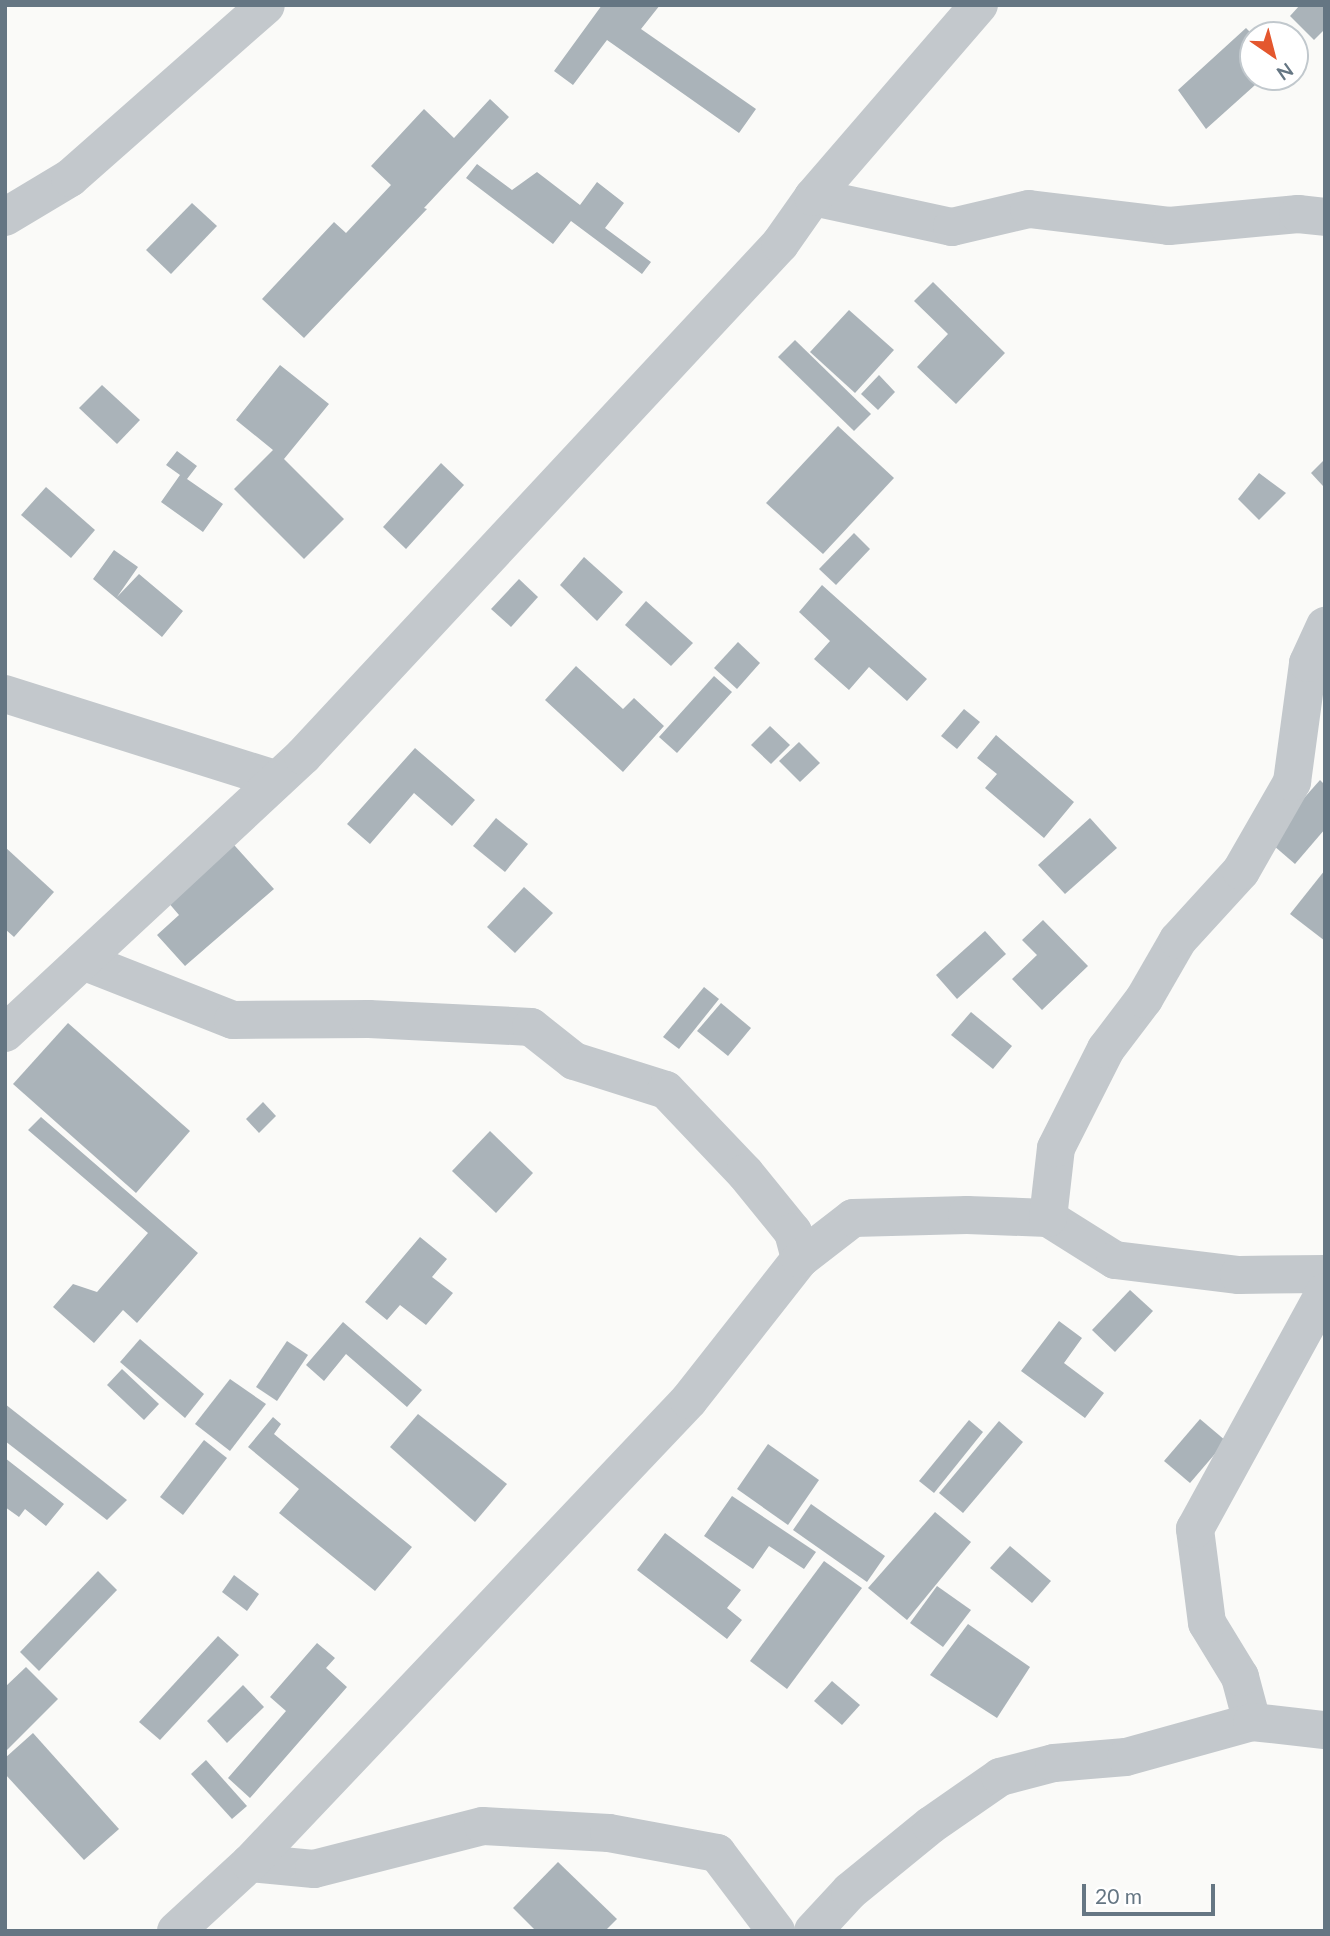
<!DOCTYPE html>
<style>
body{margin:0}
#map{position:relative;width:1330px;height:1936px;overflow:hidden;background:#fafaf8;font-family:Lato,sans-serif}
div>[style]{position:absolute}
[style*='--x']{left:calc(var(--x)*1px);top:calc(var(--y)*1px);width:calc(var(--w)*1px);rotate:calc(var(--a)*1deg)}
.building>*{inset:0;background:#aab3b9}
.minor>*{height:38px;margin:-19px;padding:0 19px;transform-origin:19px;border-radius:19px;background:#c3c8cc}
span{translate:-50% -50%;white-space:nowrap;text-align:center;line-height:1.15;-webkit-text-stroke:7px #fff;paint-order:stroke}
.frame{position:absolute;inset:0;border:7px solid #657683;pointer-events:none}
.north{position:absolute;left:1239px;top:21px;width:70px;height:70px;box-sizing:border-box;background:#fff;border:2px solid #c1c8cd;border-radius:50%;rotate:145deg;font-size:19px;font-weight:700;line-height:28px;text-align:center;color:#657683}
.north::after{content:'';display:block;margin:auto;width:24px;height:32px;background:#e4572e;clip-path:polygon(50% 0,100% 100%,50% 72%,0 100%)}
.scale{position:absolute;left:1082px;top:1884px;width:133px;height:32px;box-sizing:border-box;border:4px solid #657683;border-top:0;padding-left:9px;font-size:21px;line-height:24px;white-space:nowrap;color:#657683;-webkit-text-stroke:5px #fff;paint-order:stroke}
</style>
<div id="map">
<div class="building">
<div style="clip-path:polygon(602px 5px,660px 5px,641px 29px,756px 109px,739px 133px,607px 40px,573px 85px,554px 71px)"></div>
<div style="clip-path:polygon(1300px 5px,1325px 5px,1325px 29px,1314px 40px,1290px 16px)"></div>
<div style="clip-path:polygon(1246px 28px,1253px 35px,1253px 77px,1264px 77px,1206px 129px,1178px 90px)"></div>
<div style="clip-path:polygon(490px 99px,509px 117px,424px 208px,427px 209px,304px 338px,262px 299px,334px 222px,346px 233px,391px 185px,371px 166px,424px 109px,454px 138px)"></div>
<div style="clip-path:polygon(477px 164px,512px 190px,537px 172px,580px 205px,597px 182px,624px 203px,605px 228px,651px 262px,642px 274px,571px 221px,553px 244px,466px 178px)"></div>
<div style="clip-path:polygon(192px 203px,217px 226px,171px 274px,146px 250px)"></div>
<div style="clip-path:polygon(933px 282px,1005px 353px,956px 404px,917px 367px,948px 334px,914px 301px)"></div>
<div style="clip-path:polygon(849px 310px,894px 350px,855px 393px,810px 352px)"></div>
<div style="clip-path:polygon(795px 340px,871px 414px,854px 431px,778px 357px)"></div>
<div style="clip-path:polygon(280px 365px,329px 404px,284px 459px,344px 519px,304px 559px,234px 489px,273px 450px,236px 420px)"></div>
<div style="clip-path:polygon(879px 375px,895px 392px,878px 410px,861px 394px)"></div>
<div style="clip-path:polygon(102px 385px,140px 420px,117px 444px,79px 408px)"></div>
<div style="clip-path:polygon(838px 426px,894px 478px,823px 554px,766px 503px)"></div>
<div style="clip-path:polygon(177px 451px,197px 466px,187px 479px,223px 504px,203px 532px,161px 502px,180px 475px,166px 465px)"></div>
<div style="clip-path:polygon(1325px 459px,1325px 485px,1323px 486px,1311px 473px)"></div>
<div style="clip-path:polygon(441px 463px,464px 485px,406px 549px,383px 527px)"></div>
<div style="clip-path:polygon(1259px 473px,1286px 493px,1259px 520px,1238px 499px)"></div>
<div style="clip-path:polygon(46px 487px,95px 530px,71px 558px,21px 515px)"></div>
<div style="clip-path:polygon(854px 533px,870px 549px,836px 585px,819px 569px)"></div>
<div style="clip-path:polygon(114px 550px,138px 567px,117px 597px,139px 574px,183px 611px,162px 637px,93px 579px)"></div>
<div style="clip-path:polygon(584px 557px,623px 592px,597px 621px,560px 585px)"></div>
<div style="clip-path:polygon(519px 579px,538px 597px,511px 627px,491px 609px)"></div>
<div style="clip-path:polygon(822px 585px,927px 679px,907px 701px,869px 667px,849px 690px,814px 659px,830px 641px,799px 612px)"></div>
<div style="clip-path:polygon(646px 601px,693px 643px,671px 666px,625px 625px)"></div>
<div style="clip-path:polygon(738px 642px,760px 663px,737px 689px,714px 668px)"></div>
<div style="clip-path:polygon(576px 666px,623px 709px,634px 698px,664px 726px,623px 772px,545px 700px)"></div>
<div style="clip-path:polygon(714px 676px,732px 692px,677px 753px,659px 737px)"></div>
<div style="clip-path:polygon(964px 709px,980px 722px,957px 749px,941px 736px)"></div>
<div style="clip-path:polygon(770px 726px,790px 745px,771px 764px,751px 745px)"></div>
<div style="clip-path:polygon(996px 735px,1074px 802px,1044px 838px,985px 788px,997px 774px,977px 758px)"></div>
<div style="clip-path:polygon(799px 742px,820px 763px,800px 782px,779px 761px)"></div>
<div style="clip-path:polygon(415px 748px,475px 800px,452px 826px,414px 793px,370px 844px,347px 824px)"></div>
<div style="clip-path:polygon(1320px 780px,1325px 785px,1325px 829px,1295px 864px,1267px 840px)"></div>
<div style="clip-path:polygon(496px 818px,528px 844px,505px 872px,473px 846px)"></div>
<div style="clip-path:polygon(1090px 818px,1117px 848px,1065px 894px,1038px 865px)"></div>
<div style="clip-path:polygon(226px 836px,274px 889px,185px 966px,157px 935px,179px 915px,161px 894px)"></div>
<div style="clip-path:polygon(5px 847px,54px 892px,14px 937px,5px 929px)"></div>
<div style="clip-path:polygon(1325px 870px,1325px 941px,1290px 914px)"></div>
<div style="clip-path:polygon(524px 887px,553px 913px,515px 953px,487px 927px)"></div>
<div style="clip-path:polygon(1043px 920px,1088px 966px,1042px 1010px,1012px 979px,1037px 955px,1022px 940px)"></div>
<div style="clip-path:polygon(985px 931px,1006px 954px,957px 999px,936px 975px)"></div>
<div style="clip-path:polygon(704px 987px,719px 999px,679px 1049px,663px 1037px)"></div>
<div style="clip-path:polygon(721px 1003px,751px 1028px,728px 1056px,697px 1031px)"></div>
<div style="clip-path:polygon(971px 1012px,1012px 1046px,993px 1069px,951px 1035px)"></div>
<div style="clip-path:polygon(68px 1023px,190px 1131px,136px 1193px,13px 1084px)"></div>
<div style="clip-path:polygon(263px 1102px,276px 1116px,259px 1133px,246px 1119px)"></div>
<div style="clip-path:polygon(41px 1117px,198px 1253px,137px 1323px,123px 1310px,94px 1343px,53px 1307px,73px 1284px,97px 1292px,148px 1233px,28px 1130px)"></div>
<div style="clip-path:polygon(490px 1131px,533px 1173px,496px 1213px,452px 1171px)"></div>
<div style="clip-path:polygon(420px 1237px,447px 1259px,432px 1277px,453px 1293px,426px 1325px,400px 1305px,387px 1320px,365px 1302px)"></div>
<div style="clip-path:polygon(1130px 1290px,1153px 1311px,1115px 1352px,1092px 1330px)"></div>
<div style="clip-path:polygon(1059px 1321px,1082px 1338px,1064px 1363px,1104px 1393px,1085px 1418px,1021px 1371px)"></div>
<div style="clip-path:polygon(343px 1322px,422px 1390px,407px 1407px,346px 1354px,324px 1381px,306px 1365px)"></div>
<div style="clip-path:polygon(140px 1339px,204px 1394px,185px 1418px,120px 1362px)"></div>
<div style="clip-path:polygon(287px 1341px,308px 1355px,277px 1401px,256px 1387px)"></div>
<div style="clip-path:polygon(122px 1369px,159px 1404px,144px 1420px,107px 1385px)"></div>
<div style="clip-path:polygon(230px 1379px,266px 1404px,230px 1451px,195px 1424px)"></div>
<div style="clip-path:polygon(5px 1404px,127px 1500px,107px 1520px,5px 1441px)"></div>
<div style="clip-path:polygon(418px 1414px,507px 1484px,475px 1522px,390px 1447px)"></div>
<div style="clip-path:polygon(273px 1417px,281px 1424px,274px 1434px,412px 1547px,375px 1591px,279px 1513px,299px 1489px,248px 1447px)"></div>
<div style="clip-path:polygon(1200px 1419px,1226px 1441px,1190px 1483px,1164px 1461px)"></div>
<div style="clip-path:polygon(969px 1420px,983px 1432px,934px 1493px,919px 1481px)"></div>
<div style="clip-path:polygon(999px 1421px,1023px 1442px,963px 1513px,939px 1493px)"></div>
<div style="clip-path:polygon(204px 1440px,227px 1458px,183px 1515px,160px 1497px)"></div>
<div style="clip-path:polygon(768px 1444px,819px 1480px,788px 1525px,737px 1489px)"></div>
<div style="clip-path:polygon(5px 1458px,64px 1504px,46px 1526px,25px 1509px,19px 1517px,5px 1507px)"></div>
<div style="clip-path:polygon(732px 1496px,816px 1552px,804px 1569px,769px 1546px,753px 1569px,704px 1536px)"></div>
<div style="clip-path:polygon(811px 1504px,885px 1556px,867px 1582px,793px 1530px)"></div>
<div style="clip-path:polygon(935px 1512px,971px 1542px,907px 1620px,868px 1588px)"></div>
<div style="clip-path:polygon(665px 1533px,741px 1590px,727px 1608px,742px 1620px,727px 1639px,637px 1570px)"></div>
<div style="clip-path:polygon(1010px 1546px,1051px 1581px,1032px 1603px,990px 1568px)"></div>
<div style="clip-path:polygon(824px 1561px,862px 1588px,787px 1689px,750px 1661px)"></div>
<div style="clip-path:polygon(98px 1571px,117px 1590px,39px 1671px,20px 1652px)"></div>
<div style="clip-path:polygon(234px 1575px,259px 1594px,247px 1611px,222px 1592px)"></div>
<div style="clip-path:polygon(937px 1586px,971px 1610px,943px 1647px,910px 1623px)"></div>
<div style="clip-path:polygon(968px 1624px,1030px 1667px,997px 1718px,930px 1675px)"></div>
<div style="clip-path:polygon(218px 1636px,239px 1655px,160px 1740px,139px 1722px)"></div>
<div style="clip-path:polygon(317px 1643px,335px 1658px,326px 1668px,347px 1687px,250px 1798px,228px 1778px,286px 1711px,270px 1697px)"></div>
<div style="clip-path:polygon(26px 1667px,58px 1699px,5px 1752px,5px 1687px)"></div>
<div style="clip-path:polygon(832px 1681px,860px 1705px,842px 1725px,814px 1701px)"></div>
<div style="clip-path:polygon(243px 1685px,264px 1707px,227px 1743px,207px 1721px)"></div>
<div style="clip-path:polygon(33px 1733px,119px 1829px,84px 1860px,5px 1774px,5px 1758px)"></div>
<div style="clip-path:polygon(206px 1760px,247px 1806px,232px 1819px,191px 1774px)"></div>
<div style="clip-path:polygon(558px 1862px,617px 1919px,605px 1931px,536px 1931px,513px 1908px)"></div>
</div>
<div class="minor">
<div style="--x:813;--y:197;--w:142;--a:12.2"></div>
<div style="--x:952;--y:227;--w:79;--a:-13.2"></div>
<div style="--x:1029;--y:209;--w:141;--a:6.9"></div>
<div style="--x:1169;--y:226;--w:130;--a:-5.3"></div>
<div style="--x:1298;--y:214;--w:27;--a:6"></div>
<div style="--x:5;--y:217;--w:76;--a:-31"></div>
<div style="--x:70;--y:178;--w:261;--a:-41.4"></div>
<div style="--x:5;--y:694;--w:285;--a:17.5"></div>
<div style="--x:83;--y:961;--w:161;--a:21.5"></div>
<div style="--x:233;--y:1020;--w:136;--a:-0.4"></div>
<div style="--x:369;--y:1019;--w:162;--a:2.8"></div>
<div style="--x:531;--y:1027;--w:55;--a:38.3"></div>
<div style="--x:574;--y:1061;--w:96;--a:17.5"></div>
<div style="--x:666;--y:1090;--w:115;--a:46.4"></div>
<div style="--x:745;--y:1173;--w:76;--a:50.9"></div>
<div style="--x:793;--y:1232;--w:28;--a:75"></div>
<div style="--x:5;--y:1033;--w:407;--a:-42.9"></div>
<div style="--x:303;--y:756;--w:700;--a:-47.03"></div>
<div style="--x:780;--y:244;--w:57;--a:-54.9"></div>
<div style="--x:813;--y:197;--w:254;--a:-49.2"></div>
<div style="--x:1048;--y:1218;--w:79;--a:32.1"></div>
<div style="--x:1115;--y:1260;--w:125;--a:6.9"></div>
<div style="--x:1239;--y:1275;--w:86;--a:-0.7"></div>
<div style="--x:1252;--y:1722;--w:47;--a:-104.9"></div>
<div style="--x:1240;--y:1677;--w:63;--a:-121.4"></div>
<div style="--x:1207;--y:1623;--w:95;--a:-97.3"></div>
<div style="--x:1195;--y:1529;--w:270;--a:-61.3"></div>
<div style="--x:250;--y:1863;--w:64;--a:5.4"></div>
<div style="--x:314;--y:1869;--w:174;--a:-14.3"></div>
<div style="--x:483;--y:1826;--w:126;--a:3.2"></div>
<div style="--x:609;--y:1833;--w:110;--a:10.5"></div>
<div style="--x:717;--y:1853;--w:98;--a:52.9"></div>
<div style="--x:176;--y:1931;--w:100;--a:-42.6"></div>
<div style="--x:250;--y:1863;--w:638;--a:-46.52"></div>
<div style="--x:689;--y:1400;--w:179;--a:-51.8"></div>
<div style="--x:800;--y:1259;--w:67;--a:-37.7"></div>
<div style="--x:853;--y:1218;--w:114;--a:-1.5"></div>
<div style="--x:967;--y:1215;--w:81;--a:2.1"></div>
<div style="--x:1048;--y:1218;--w:70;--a:-83.5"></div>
<div style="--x:1056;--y:1148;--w:111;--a:-63.2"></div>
<div style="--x:1106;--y:1049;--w:63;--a:-52.8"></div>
<div style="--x:1144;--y:999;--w:68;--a:-60"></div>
<div style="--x:1178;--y:940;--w:93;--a:-47.6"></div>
<div style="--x:1241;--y:871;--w:103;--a:-60.2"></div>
<div style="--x:1292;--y:782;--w:120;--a:-82.3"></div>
<div style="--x:1308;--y:663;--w:41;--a:-65.3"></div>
<div style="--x:813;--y:1931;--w:54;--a:-47.2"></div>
<div style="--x:850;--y:1891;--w:104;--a:-39.2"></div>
<div style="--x:931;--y:1825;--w:84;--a:-34.8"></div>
<div style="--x:1000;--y:1777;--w:56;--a:-14.5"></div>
<div style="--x:1054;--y:1763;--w:72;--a:-4.8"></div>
<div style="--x:1126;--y:1757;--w:131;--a:-15.5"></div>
<div style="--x:1252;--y:1722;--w:73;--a:6.3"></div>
</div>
<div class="frame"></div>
<div class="north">N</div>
<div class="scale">20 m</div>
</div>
